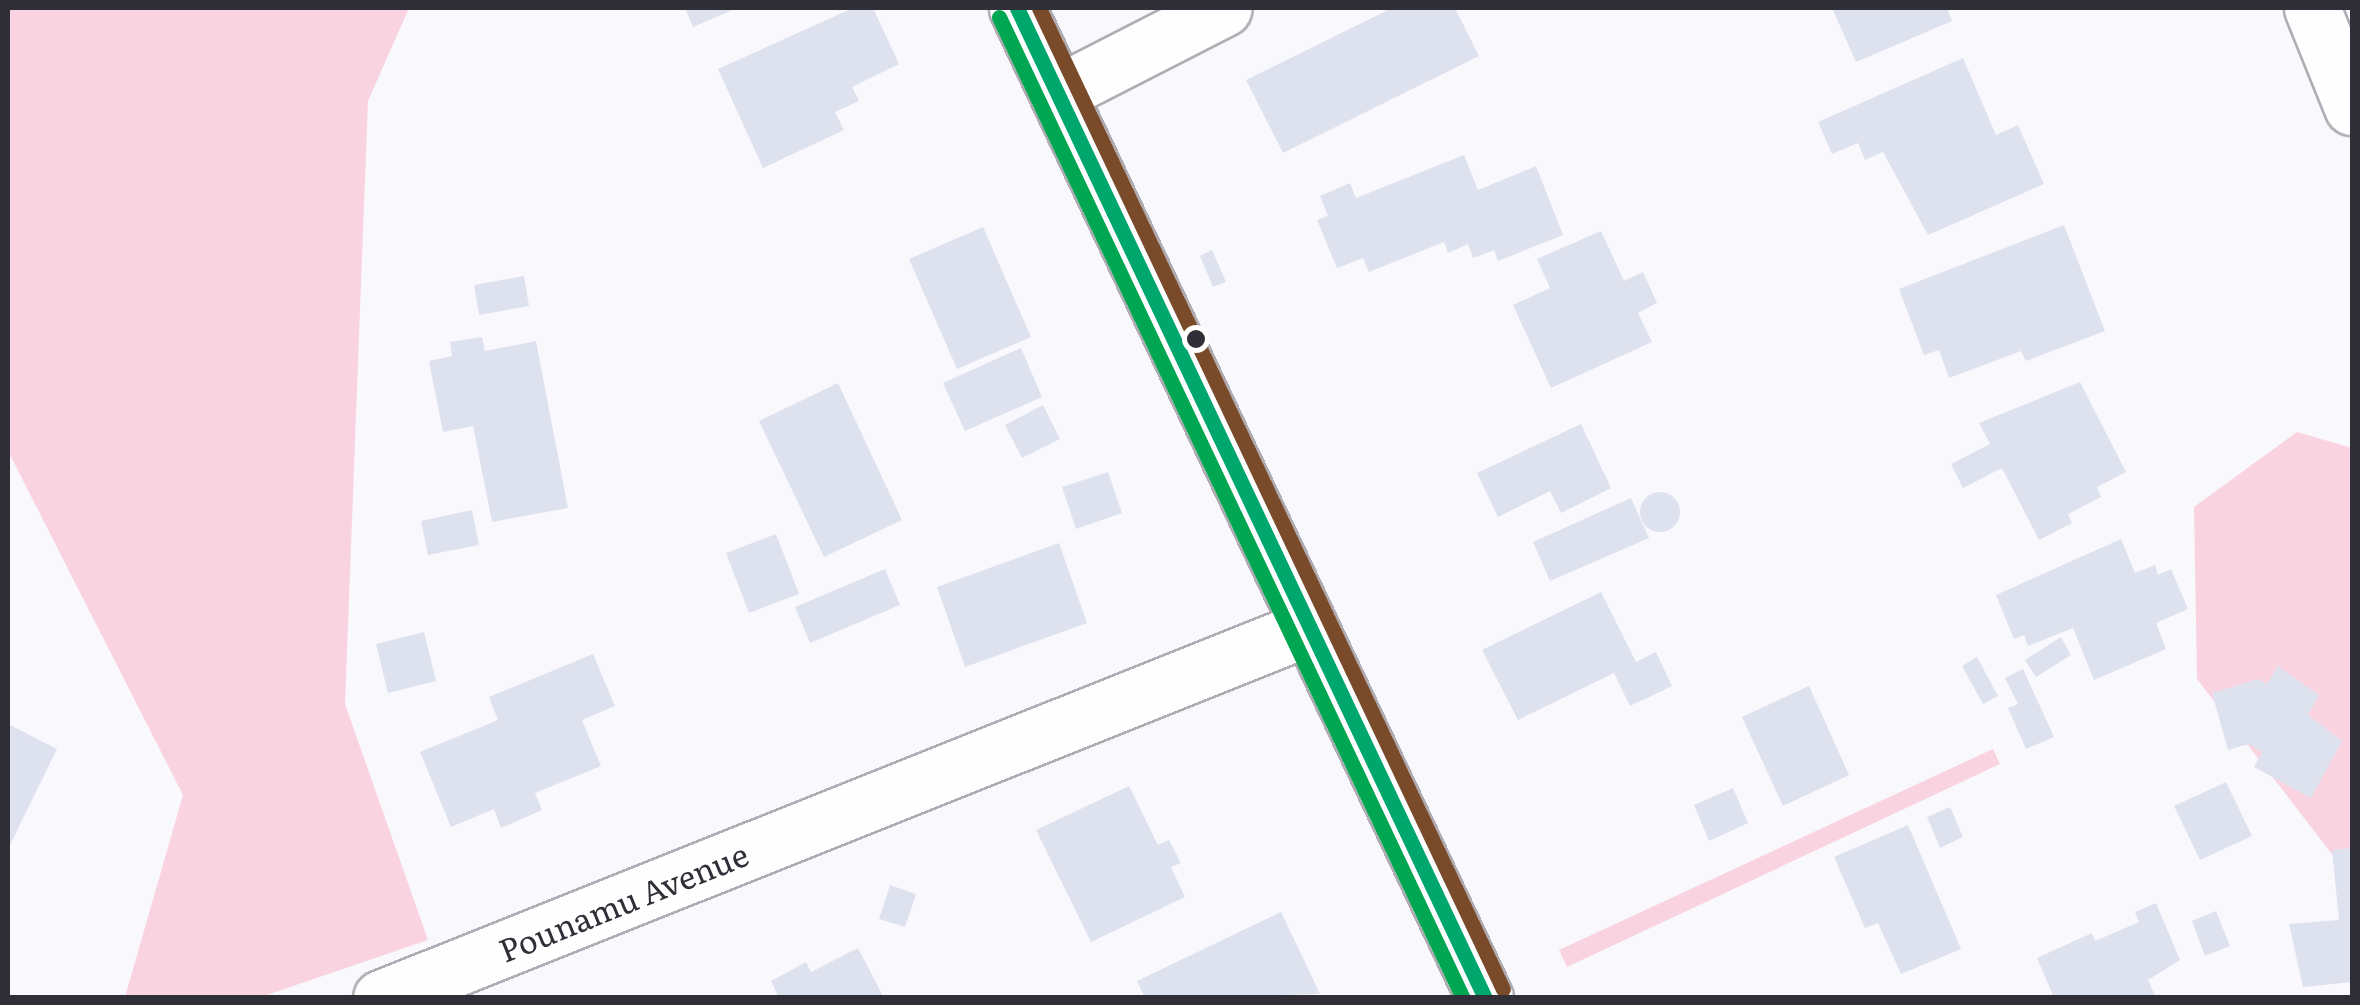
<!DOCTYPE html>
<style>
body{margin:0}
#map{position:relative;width:2360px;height:1005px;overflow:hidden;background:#f9f8fd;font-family:Literata,serif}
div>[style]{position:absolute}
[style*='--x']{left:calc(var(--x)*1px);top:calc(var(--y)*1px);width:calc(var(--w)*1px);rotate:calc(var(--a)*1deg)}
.green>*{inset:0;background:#f9d4e0}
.building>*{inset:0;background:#dee2ee}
.round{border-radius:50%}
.roads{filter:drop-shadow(2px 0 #afadb3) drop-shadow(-2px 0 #afadb3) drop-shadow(0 2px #afadb3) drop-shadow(0 -2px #afadb3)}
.minor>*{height:55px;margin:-27.5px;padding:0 27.5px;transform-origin:27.5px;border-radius:27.5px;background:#fefeff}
.tertiary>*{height:55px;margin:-27.5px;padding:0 27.5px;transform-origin:27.5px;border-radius:27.5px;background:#fefeff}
.bus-1>*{height:15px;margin:-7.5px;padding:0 7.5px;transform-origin:7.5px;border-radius:7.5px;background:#00a76d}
.bus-2>*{height:15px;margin:-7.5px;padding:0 7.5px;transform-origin:7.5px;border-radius:7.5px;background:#00a651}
.bus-3>*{height:15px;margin:-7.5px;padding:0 7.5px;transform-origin:7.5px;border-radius:7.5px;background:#7a4b2a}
.dots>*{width:28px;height:28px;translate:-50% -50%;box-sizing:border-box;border:5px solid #fff;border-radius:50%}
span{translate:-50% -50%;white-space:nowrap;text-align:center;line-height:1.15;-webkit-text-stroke:8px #fff;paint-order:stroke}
.street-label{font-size:32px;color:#302e37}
.frame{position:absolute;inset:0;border:10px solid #302e37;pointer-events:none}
</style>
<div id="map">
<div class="green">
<div style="clip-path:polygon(8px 8px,409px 8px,368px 101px,345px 704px,428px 940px,261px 997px,125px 997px,183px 795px,8px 451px)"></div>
<div style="clip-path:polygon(2297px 432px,2352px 448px,2352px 880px,2197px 679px,2194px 507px)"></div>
<div style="clip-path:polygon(1993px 749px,2000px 764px,1567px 967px,1559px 950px)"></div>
</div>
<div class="building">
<div style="clip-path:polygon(685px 8px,737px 8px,693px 27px)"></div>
<div style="clip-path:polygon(853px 8px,873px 8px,899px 64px,852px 87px,859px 101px,835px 112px,844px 130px,763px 168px,718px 69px)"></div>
<div style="clip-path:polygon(1392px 8px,1455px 8px,1479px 56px,1283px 153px,1246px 80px)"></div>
<div style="clip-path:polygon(1832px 8px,1947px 8px,1952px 21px,1856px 62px)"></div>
<div style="clip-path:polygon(1963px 58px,1996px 135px,2018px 125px,2044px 184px,1928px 235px,1883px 152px,1865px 160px,1858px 143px,1832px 154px,1818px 122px)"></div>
<div style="clip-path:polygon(1464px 155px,1478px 190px,1536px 166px,1563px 235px,1498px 261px,1494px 250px,1473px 258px,1468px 244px,1448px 253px,1444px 242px,1369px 272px,1363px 258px,1337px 268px,1317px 220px,1328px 216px,1320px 196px,1350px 183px,1356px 198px)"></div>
<div style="clip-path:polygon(2064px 225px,2105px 331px,2026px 361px,2021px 351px,1949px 378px,1939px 350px,1924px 355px,1899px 289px)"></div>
<div style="clip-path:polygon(983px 227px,1031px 337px,957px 369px,909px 259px)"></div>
<div style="clip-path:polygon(1601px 231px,1624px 281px,1643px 272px,1657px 303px,1638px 313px,1652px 342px,1551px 388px,1513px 305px,1550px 288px,1537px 259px)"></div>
<div style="clip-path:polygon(1212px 250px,1226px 282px,1213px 287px,1200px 256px)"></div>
<div style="clip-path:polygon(524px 276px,529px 306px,479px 315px,474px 285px)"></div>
<div style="clip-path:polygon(482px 337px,485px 351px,536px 341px,568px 508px,492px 522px,473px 426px,443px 432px,429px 361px,452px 356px,450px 342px)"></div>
<div style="clip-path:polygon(1021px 348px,1042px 397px,965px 431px,943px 383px)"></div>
<div style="clip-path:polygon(2080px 382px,2126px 472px,2097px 487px,2101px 497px,2068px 514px,2072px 523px,2039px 540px,2002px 468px,1963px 488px,1951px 464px,1990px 444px,1979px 423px)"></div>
<div style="clip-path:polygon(838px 383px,902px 520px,824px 557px,759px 421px)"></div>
<div style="clip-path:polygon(1043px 405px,1060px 439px,1022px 458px,1005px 425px)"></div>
<div style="clip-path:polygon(1581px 424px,1611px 488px,1561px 513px,1550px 491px,1498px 517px,1477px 473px)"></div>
<div style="clip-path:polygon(1108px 472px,1122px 513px,1076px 529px,1062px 487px)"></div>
<div class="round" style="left:1640px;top:492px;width:40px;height:40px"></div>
<div style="clip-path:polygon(1631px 498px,1649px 538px,1550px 581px,1533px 542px)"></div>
<div style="clip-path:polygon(472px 510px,479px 545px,428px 555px,421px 521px)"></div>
<div style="clip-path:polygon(776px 534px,799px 594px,749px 613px,726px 553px)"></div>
<div style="clip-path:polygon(2121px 539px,2135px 573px,2155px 565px,2158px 575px,2171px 569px,2188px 609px,2156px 623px,2166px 649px,2094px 680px,2073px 628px,2028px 646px,2024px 635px,2014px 639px,1996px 595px)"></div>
<div style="clip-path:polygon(1059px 543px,1087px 623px,965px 667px,937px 587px)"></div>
<div style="clip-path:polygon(885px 569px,900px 605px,810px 643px,795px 607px)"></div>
<div style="clip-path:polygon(1601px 592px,1636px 662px,1656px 652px,1672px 686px,1630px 706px,1614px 673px,1518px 720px,1482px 650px)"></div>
<div style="clip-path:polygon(424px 632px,436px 681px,388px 693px,376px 644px)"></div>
<div style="clip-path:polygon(2061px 637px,2071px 655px,2036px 677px,2025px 660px)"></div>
<div style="clip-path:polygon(593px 654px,615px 706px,582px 720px,601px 766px,535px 793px,542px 810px,501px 828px,494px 809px,451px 827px,420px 752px,498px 720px,489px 697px)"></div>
<div style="clip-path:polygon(1977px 657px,1998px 696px,1983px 704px,1962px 666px)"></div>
<div style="clip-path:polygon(2278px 666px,2319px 695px,2308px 715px,2342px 741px,2311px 798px,2254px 767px,2262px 752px,2249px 744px,2228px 750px,2212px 693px,2258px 679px,2267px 684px)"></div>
<div style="clip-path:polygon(2023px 669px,2054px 737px,2026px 749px,2008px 708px,2018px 704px,2005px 678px)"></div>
<div style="clip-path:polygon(1809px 686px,1849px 775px,1783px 806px,1742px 717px)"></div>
<div style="clip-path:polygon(8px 724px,57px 749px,8px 849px)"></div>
<div style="clip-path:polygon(2226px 782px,2252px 836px,2200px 860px,2174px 806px)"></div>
<div style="clip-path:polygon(1129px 786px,1158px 845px,1169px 840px,1181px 863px,1171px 867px,1185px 897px,1091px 942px,1036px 830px)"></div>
<div style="clip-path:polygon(1733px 788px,1748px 823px,1709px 841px,1694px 805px)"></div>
<div style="clip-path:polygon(1950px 807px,1963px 837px,1940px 848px,1927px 817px)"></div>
<div style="clip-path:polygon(1908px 825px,1961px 949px,1901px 974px,1878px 923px,1865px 928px,1834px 857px)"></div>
<div style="clip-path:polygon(2352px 848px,2352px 982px,2303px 987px,2289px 924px,2339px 920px,2332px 850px)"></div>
<div style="clip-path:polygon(890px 885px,916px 894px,905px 927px,879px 919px)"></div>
<div style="clip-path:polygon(2156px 903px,2180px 960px,2148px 980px,2156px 998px,2054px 998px,2037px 958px,2092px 933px,2095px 941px,2139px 922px,2135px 912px)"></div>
<div style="clip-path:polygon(2216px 911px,2230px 946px,2205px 956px,2192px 921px)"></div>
<div style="clip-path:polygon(1281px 912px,1320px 994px,1145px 998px,1137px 981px)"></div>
<div style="clip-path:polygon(858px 948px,884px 998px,779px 998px,771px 981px,806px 962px,811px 972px)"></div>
</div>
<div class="roads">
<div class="minor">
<div style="--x:2312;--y:8;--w:107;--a:68"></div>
<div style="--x:1058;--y:93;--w:186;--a:-27.1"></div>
<div style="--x:381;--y:998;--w:1000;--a:-21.77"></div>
</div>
<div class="tertiary">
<div style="--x:1017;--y:8;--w:1095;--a:64.7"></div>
</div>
</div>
<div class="bus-1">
<div style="--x:1017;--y:8;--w:1095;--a:64.7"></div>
</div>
<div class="bus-2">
<div style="--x:999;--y:17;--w:1085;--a:64.69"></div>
</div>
<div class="bus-3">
<div style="--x:1039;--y:8;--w:1085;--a:64.69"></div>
</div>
<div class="dots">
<div style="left:1196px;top:339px;background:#302e37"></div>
</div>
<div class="street-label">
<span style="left:623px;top:901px;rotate:-22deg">Pounamu Avenue</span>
</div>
<div class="frame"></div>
</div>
